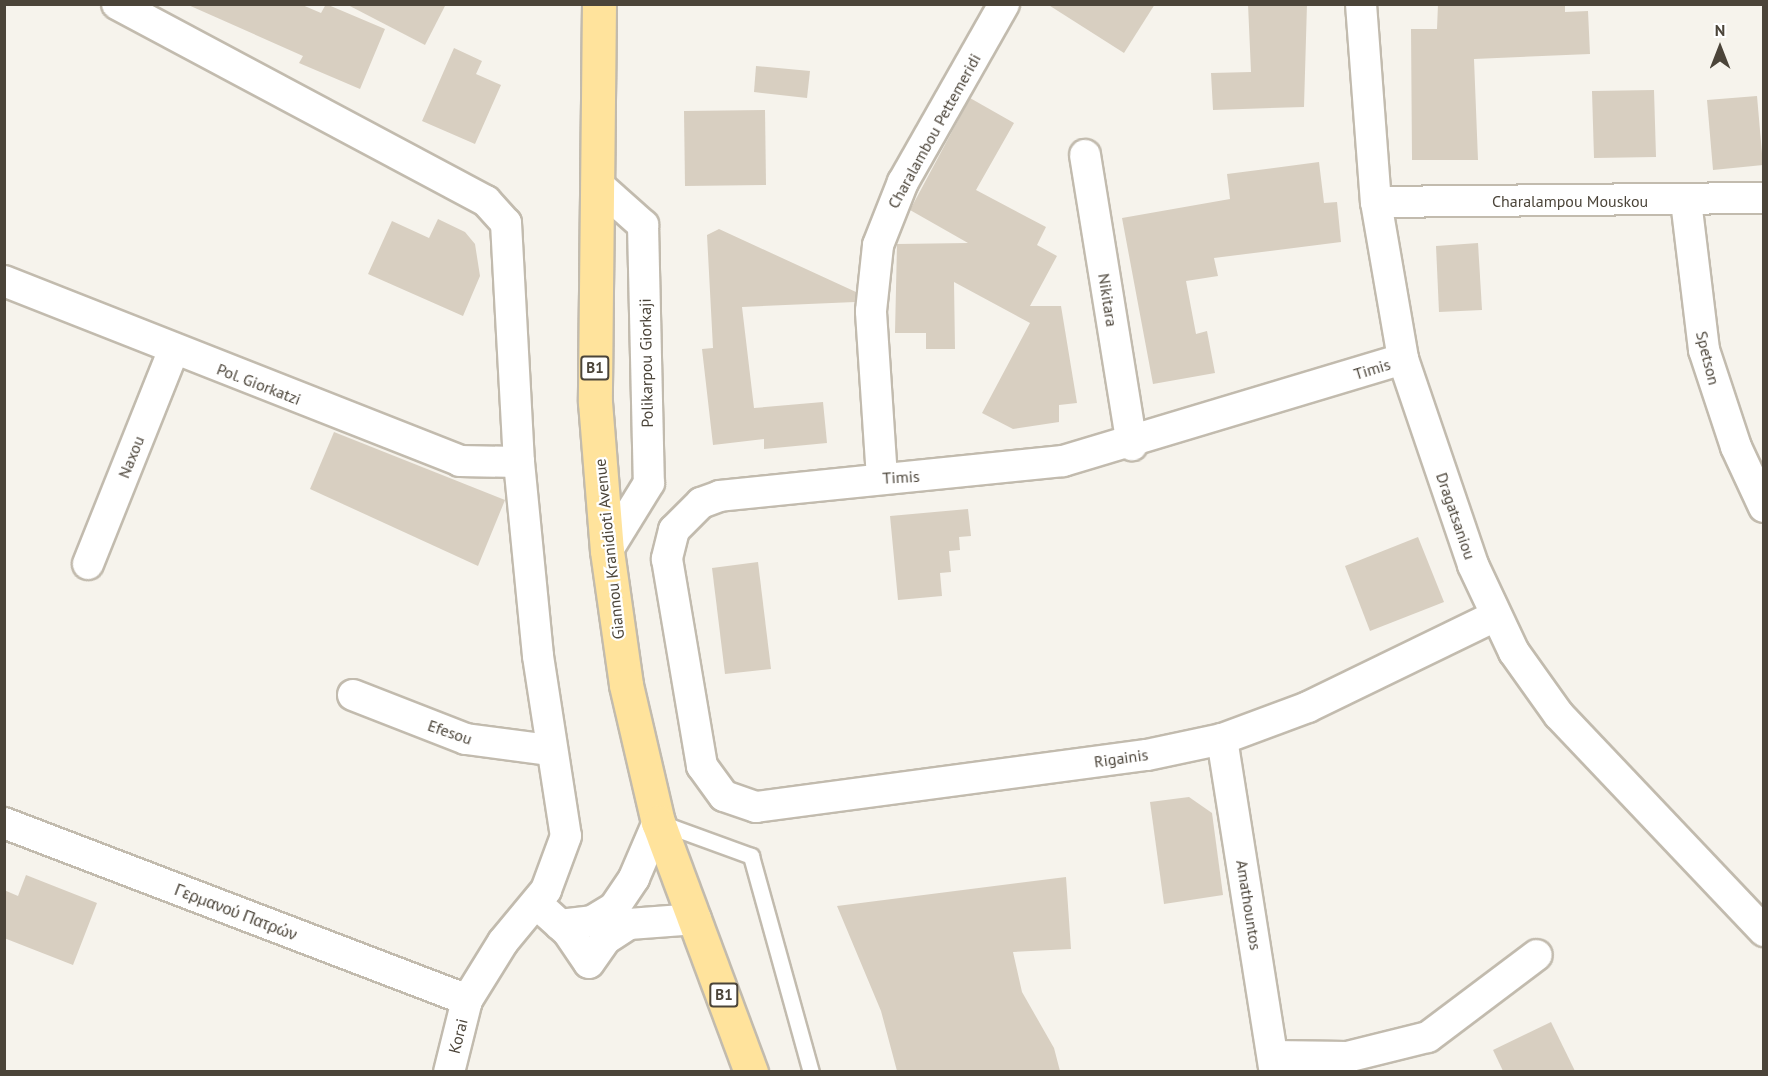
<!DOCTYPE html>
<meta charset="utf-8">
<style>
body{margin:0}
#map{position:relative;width:1768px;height:1076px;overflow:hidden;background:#f6f3ec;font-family:"PT Sans",sans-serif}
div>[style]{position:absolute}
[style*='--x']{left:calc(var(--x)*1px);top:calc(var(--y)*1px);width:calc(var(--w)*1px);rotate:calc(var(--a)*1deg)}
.building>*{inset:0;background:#d8cfc1}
.roads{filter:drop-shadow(2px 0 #c2bbae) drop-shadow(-2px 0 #c2bbae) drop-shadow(0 2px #c2bbae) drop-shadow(0 -2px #c2bbae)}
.service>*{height:15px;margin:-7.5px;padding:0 7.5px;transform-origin:7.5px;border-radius:7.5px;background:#fff}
.minor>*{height:30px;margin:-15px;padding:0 15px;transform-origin:15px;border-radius:15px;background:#fff}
.primary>*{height:33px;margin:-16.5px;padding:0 16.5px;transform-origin:16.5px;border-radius:16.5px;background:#ffe39c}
span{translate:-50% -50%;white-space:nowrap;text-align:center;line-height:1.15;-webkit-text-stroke:4.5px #fff;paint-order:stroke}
.shield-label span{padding:2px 4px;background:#fff;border:2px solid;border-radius:4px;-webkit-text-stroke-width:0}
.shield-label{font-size:15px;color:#4b4439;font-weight:700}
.street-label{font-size:16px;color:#4b4439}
.frame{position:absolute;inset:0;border:6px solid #4b4439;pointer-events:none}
.north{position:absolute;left:1690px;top:18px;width:60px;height:60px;-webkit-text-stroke:4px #fff;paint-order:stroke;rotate:0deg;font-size:16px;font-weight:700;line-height:24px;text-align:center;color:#4b4439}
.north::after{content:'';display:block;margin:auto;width:21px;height:27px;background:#4b4439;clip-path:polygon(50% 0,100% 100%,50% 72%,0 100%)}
</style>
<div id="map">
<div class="building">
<div style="clip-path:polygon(186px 4px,300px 4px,321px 13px,326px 4px,385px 29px,360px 89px,299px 63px,303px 56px)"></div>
<div style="clip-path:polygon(346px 4px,446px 4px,425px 45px)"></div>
<div style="clip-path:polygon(1047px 4px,1155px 4px,1124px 53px)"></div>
<div style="clip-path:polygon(1248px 4px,1307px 4px,1304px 107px,1213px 110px,1211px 73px,1251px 72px)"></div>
<div style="clip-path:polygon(1438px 4px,1565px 4px,1565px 12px,1588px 11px,1590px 54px,1474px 59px,1478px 160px,1412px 160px,1411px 29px,1437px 29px)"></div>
<div style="clip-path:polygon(454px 48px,482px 61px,476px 74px,501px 85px,475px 144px,422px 121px)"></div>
<div style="clip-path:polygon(756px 66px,810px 71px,807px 98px,754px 92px)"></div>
<div style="clip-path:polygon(1654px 90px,1656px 157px,1594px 158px,1592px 91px)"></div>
<div style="clip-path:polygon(1757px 96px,1763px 165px,1713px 170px,1707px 100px)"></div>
<div style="clip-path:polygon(970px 98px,1014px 123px,976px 190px,1046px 227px,1037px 245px,1057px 256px,1030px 306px,1061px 306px,1077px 403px,1059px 405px,1059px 422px,1013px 429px,982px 413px,1030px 323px,954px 282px,955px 349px,926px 349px,926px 333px,895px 333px,897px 244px,968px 243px,910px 210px)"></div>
<div style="clip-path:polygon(765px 110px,766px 185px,685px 186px,684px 111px)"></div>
<div style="clip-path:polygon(1319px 162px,1324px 203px,1337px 202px,1341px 242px,1214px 258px,1218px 276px,1186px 281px,1196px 334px,1207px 331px,1215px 373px,1153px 384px,1122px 218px,1230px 199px,1227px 174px)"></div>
<div style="clip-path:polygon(438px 219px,465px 232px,475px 244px,480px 276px,463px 316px,368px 274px,392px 221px,429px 238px)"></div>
<div style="clip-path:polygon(719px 229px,856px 292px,855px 302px,742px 307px,754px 408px,823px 402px,827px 443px,764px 449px,764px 439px,713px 445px,702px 349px,713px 348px,707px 235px)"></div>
<div style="clip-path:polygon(1478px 243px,1482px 310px,1439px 312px,1436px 246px)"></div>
<div style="clip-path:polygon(334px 432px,505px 500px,478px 566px,310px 489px)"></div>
<div style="clip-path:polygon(968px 509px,971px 536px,959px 537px,960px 550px,949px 551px,951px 572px,940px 573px,942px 596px,898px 600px,890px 516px)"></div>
<div style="clip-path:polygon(1418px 537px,1444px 602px,1370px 631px,1345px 566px)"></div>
<div style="clip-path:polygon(758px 562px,771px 669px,725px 674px,712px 568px)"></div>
<div style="clip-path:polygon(1189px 797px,1212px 813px,1223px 895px,1164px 904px,1150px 802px)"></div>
<div style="clip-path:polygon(26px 875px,97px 903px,73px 965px,4px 938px,4px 890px,18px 896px)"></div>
<div style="clip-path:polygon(1066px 877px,1071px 949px,1013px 952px,1022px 992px,1054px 1048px,1060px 1071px,897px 1071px,881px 1011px,837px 906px)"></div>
<div style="clip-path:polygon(1551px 1022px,1575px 1071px,1503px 1071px,1493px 1050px)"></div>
</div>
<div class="roads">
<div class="service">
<div style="--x:661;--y:823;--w:96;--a:20.1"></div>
<div style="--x:751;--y:856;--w:224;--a:74.5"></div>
</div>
<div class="minor">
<div style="--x:117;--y:4;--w:418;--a:28.1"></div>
<div style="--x:486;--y:201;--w:30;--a:48"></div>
<div style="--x:506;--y:223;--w:239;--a:86.9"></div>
<div style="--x:519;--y:462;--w:195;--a:84.4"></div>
<div style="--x:538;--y:656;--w:182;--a:81.2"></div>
<div style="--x:566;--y:836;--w:58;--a:110.3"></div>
<div style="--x:546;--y:890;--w:67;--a:129.6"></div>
<div style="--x:503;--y:942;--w:68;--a:121.8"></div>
<div style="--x:467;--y:1000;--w:74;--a:104"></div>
<div style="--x:1361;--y:4;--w:199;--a:85.7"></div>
<div style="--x:1376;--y:202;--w:159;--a:80.2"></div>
<div style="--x:1403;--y:359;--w:218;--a:71.2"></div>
<div style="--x:1473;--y:565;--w:96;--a:64.8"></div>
<div style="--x:1514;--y:652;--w:77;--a:54.5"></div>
<div style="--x:1559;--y:715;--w:298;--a:46.5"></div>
<div style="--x:1085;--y:155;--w:294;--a:80.8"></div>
<div style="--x:597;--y:184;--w:62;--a:41.7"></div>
<div style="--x:643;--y:225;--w:258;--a:88.7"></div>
<div style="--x:649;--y:483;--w:80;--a:121.7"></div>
<div style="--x:1686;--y:201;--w:150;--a:83.1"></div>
<div style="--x:1704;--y:350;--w:102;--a:71.7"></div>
<div style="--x:1736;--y:447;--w:66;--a:65"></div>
<div style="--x:1376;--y:202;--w:388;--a:-0.6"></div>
<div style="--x:4;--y:281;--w:490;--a:21.5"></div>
<div style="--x:460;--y:461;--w:59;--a:1"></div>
<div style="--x:1403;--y:359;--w:355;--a:163.3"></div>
<div style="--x:1063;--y:461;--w:345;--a:174.2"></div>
<div style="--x:720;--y:496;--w:20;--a:160"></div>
<div style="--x:701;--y:503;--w:38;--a:135"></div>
<div style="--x:674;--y:530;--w:30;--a:104"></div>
<div style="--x:667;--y:559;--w:210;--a:80.4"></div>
<div style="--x:702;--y:766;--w:37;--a:54"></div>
<div style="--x:724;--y:796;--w:34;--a:19"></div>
<div style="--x:756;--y:807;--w:394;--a:-7.6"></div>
<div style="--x:1147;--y:755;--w:77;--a:-12"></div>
<div style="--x:1222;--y:739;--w:92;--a:-20.4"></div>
<div style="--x:1308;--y:707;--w:208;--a:-25.9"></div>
<div style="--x:882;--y:478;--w:167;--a:-93.8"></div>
<div style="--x:871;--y:311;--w:66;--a:-83.9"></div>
<div style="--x:878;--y:245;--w:68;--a:-68.4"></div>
<div style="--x:903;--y:182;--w:205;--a:-60.4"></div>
<div style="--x:88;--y:564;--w:229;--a:-68.2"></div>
<div style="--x:353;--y:695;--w:121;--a:21.3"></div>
<div style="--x:466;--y:739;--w:85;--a:7.5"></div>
<div style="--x:1222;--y:739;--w:337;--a:81"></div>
<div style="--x:4;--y:823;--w:496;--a:20.9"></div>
<div style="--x:537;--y:904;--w:42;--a:42.1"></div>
<div style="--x:568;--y:932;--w:37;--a:56"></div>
<div style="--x:589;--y:963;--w:29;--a:-55"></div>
<div style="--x:606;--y:939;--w:27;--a:-33"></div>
<div style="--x:629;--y:924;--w:67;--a:-4.3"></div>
<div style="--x:560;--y:925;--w:32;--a:-7"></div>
<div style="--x:592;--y:921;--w:26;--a:-31"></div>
<div style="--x:614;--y:908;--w:36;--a:-56"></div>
<div style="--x:634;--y:878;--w:61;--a:-66.8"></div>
<div style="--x:1273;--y:1056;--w:74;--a:0.8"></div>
<div style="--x:1347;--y:1057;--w:83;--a:-13.9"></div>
<div style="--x:1428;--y:1037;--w:136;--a:-37"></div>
</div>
<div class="primary">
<div style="--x:599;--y:4;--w:398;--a:90.6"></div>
<div style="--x:595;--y:402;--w:149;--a:85.4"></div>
<div style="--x:607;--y:551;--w:135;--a:81.9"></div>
<div style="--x:626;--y:685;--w:141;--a:76.9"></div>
<div style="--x:658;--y:822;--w:267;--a:69.6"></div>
</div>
</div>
<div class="shield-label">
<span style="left:595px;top:368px">B1</span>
<span style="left:724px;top:995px">B1</span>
</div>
<div class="street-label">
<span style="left:934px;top:131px;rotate:-61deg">Charalambou Pettemeridi</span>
<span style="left:1570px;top:201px">Charalampou Mouskou</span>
<span style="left:1108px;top:300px;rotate:81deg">Nikitara</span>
<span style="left:1708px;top:358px;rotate:76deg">Spetson</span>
<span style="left:646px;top:363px;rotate:-91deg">Polikarpou Giorkaji</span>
<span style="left:1372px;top:369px;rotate:-17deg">Timis</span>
<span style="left:259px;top:384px;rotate:21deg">Pol. Giorkatzi</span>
<span style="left:131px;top:457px;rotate:-68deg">Naxou</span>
<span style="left:901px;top:477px;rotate:-3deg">Timis</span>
<span style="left:1456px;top:516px;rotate:71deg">Dragatsaniou</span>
<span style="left:609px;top:549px;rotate:-96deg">Giannou Kranidioti Avenue</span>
<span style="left:450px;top:732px;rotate:19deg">Efesou</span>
<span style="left:1121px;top:758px;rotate:-8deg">Rigainis</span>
<span style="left:1249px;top:905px;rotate:81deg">Amathountos</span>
<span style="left:236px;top:912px;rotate:21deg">Γερμανού Πατρών</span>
<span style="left:458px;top:1036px;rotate:-76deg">Korai</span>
</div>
<div class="frame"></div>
<div class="north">N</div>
</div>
